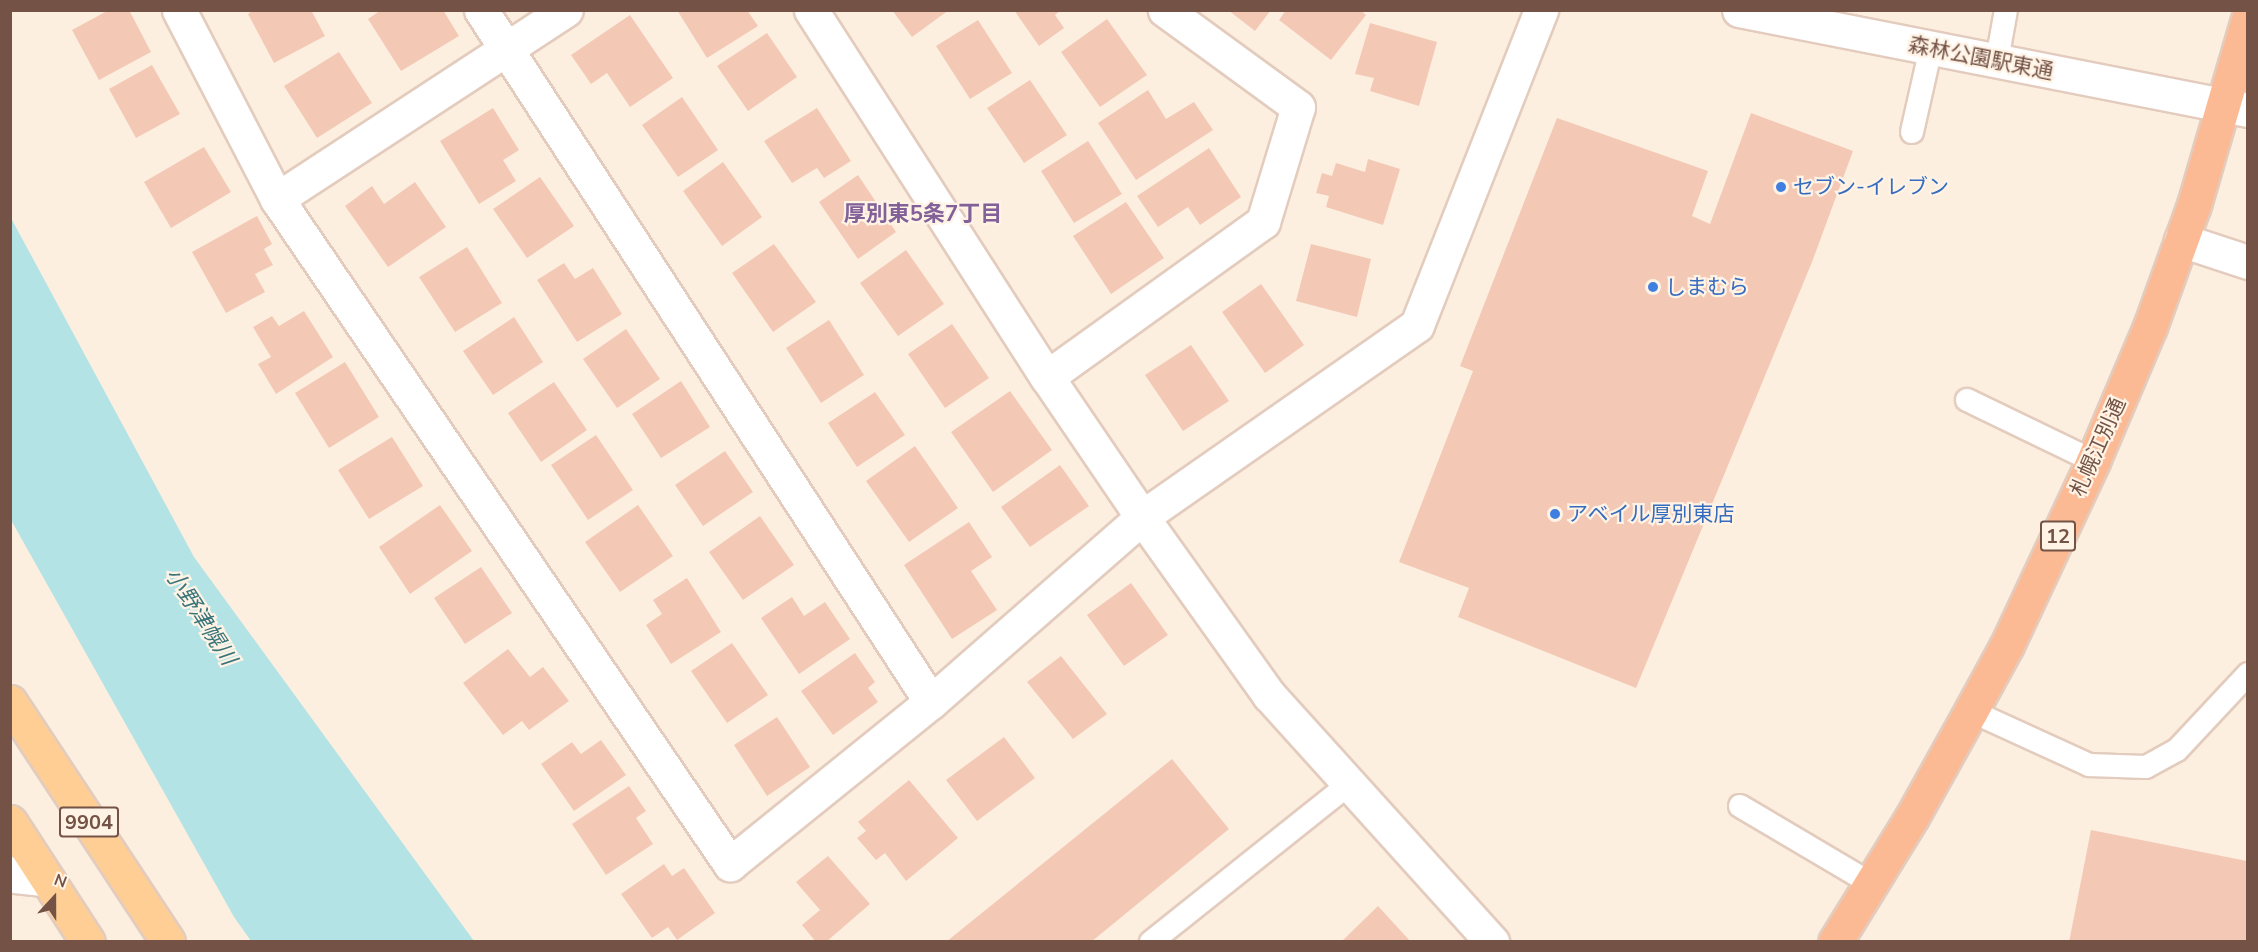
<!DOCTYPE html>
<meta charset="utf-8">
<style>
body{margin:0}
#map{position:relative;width:2258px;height:952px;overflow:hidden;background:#fdefdf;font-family:"Nunito Sans","Noto Sans JP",sans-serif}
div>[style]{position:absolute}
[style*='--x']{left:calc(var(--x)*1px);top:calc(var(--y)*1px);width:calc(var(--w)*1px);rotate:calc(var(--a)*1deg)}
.water>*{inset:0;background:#b4e3e6}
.building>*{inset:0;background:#f3c9b6}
.roads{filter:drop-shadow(2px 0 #e3ccbe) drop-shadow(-2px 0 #e3ccbe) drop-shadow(0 2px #e3ccbe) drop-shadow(0 -2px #e3ccbe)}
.service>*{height:22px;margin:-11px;padding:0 11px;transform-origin:11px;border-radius:11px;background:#fff}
.minor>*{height:33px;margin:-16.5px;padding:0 16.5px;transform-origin:16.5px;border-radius:16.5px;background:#fff}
.tertiary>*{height:33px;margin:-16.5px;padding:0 16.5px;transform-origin:16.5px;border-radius:16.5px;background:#fff}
.primary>*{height:33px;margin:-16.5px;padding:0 16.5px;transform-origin:16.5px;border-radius:16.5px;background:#fece95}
.trunk>*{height:33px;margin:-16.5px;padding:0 16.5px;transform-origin:16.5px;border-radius:16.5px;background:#fcba94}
.dots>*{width:16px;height:16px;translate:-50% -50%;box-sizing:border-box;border:3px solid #fff3e6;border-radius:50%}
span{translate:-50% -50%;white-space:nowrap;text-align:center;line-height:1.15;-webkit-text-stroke:4.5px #fff3e6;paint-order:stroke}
.shield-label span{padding:2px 4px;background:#fff3e6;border:2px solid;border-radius:4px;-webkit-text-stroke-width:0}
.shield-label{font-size:20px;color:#745346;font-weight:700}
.street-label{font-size:21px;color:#745346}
.shop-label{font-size:21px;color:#366cbe}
.left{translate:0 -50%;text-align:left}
.neighbourhood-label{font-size:22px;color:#816198;font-weight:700}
.water-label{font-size:22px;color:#3a757a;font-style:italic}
.frame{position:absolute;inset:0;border:12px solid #745346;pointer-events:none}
.north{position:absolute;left:24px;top:868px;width:60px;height:60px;-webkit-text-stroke:4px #fff3e6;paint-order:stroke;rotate:21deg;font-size:16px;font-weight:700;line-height:24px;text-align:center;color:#745346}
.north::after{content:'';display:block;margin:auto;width:21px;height:27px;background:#745346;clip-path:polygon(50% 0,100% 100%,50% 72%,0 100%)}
</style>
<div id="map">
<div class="water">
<div style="clip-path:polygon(11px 218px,194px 557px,474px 941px,251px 941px,234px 917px,11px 520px)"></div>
</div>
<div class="building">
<div style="clip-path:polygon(109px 10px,129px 10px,151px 52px,99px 80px,72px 30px)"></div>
<div style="clip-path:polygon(254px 10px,311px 10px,325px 36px,274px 63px,248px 14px)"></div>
<div style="clip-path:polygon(381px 10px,443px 10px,459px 36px,401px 71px,368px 19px)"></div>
<div style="clip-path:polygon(677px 10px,747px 10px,758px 26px,707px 58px)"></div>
<div style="clip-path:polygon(892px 10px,949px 10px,912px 37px)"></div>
<div style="clip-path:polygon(1014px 10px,1061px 10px,1055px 15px,1064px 28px,1039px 46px)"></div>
<div style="clip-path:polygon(1228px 10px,1271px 10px,1255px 31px)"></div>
<div style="clip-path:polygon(1286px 10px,1360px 10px,1366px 15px,1331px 60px,1279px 20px)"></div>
<div style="clip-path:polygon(630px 15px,673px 78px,630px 107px,607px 73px,591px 84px,571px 55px)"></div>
<div style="clip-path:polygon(1107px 19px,1147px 75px,1100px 107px,1061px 52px)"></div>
<div style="clip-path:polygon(978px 20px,1012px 73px,970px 99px,936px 46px)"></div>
<div style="clip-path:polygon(1370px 23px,1437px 42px,1419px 106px,1370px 91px,1374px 78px,1355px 74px)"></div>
<div style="clip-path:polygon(767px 33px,797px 77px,748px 111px,717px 66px)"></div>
<div style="clip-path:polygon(339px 52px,372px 103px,317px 138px,284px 86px)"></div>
<div style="clip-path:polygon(152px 65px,180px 114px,136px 138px,109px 89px)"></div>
<div style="clip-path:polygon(1030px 80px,1067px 135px,1024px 163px,987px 108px)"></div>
<div style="clip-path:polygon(1148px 90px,1166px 119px,1194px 102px,1213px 130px,1136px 180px,1098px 123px)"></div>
<div style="clip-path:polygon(682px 97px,718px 150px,678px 177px,642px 125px)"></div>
<div style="clip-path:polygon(493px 108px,519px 150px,503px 160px,516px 181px,479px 204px,440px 141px)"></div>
<div style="clip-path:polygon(817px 108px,851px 161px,824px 178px,817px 168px,792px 183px,764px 141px)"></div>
<div style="clip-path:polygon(1751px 113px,1853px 151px,1812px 262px,1636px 688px,1458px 617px,1469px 588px,1399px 562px,1473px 371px,1460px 366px,1557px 118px,1708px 171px,1692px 216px,1710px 224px)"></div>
<div style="clip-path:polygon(1088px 141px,1122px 194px,1074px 223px,1041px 171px)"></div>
<div style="clip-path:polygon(204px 147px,231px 192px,171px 228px,144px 182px)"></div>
<div style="clip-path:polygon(1209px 148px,1241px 197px,1200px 225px,1188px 207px,1158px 227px,1137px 196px)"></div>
<div style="clip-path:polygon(1368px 159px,1400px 169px,1383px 225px,1326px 207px,1329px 196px,1316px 193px,1322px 173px,1332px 176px,1336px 163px,1365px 172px)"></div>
<div style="clip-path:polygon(723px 162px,762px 217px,722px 246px,683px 191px)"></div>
<div style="clip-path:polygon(858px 175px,896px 232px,858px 259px,819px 202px)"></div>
<div style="clip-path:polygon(540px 177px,574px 226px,527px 258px,493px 209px)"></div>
<div style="clip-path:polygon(415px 182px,446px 227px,388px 267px,345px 206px,372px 186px,384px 204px)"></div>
<div style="clip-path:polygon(1126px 202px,1164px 258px,1111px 294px,1073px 236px)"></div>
<div style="clip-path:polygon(257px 216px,272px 244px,264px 249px,273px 265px,255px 274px,265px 292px,226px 313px,192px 252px)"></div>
<div style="clip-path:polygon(774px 244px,816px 302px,773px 332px,732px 273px)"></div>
<div style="clip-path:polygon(1311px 244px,1371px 259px,1357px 317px,1296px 301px)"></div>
<div style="clip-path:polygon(467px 247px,502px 303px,455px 332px,419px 277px)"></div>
<div style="clip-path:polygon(906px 250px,944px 304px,898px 336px,860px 283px)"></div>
<div style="clip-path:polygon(564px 263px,575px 279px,593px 268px,622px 314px,577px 342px,537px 280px)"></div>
<div style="clip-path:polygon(1261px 284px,1304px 345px,1265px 373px,1222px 312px)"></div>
<div style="clip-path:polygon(304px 311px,333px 357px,276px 394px,258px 364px,271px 357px,253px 327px,272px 316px,279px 326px)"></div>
<div style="clip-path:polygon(514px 317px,543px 362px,493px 395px,463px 351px)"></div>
<div style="clip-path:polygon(829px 320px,864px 375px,821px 403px,786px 348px)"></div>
<div style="clip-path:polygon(952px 324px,989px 378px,945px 408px,908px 354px)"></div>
<div style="clip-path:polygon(626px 329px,660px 379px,617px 408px,583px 359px)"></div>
<div style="clip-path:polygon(1191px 345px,1229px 401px,1183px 431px,1145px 375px)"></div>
<div style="clip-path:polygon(345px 362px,379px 417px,329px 448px,295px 393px)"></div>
<div style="clip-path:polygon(681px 381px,710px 427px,661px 458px,632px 414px)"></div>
<div style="clip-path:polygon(554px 382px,587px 430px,541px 462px,508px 413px)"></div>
<div style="clip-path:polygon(1010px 391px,1052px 450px,993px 492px,951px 432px)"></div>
<div style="clip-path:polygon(875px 392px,905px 435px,857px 467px,828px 423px)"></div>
<div style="clip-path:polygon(596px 435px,633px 490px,588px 520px,551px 465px)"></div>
<div style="clip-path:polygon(392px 437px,423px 486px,369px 519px,338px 470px)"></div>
<div style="clip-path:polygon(915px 446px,958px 508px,909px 542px,866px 481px)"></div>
<div style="clip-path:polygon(725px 451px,753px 492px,703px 526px,675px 485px)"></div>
<div style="clip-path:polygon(1060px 465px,1089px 506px,1030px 547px,1001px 507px)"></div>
<div style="clip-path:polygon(440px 505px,472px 551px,410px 594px,379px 547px)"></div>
<div style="clip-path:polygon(638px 505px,673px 556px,620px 592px,585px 542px)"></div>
<div style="clip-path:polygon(760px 516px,794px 565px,743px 600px,709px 552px)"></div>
<div style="clip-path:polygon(969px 522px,992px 557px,971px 571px,997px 610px,952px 639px,904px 565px)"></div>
<div style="clip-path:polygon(481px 567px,512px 613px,465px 644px,434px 598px)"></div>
<div style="clip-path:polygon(687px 578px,721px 632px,671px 664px,646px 625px,662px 614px,653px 600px)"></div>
<div style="clip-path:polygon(1131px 583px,1168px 635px,1124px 666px,1087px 615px)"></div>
<div style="clip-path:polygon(792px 597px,804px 616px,825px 602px,850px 639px,799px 674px,761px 618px)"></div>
<div style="clip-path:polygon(732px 643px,768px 695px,727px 723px,691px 671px)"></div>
<div style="clip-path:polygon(508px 649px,530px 677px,543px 667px,569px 701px,529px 730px,522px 721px,503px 735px,463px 683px)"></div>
<div style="clip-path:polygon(855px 653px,875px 682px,868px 688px,878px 702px,833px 735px,801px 691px)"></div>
<div style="clip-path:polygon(1061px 656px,1107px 714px,1073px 739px,1027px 682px)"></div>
<div style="clip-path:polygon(777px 717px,810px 767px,767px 796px,734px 745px)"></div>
<div style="clip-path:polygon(1004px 737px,1035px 778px,977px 821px,946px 780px)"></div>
<div style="clip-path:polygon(601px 740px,626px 775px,574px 811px,541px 764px,572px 742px,581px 754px)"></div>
<div style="clip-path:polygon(1172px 759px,1229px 829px,1091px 942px,946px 942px)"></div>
<div style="clip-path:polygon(909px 780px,958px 838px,906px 881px,885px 853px,876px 860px,857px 838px,866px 831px,858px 822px)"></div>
<div style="clip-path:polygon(629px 786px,646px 811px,636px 818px,653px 844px,606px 875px,572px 824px)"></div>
<div style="clip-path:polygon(2091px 830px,2247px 861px,2247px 942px,2069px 942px)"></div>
<div style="clip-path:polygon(828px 856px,870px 904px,826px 942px,816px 942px,802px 925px,820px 910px,796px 882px)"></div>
<div style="clip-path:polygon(664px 864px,672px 876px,684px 868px,715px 913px,677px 940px,668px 927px,652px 938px,621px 894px)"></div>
<div style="clip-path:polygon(1378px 906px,1411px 942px,1341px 942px)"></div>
</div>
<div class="roads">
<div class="service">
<div style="--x:1997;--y:60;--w:51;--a:-79.8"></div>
<div style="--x:1912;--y:132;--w:86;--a:-77.3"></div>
<div style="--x:1967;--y:400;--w:140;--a:25.8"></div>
<div style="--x:1971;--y:711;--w:130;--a:24.6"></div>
<div style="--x:2089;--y:765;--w:57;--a:2"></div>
<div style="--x:2146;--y:767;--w:35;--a:-29"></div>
<div style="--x:2177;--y:750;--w:104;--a:-46.9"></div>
<div style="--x:1740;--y:806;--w:153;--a:30.6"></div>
<div style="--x:1151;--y:942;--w:255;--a:-38.6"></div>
</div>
<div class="minor">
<div style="--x:179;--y:10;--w:213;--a:62.6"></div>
<div style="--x:277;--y:199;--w:805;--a:55.74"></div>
<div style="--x:730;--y:864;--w:258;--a:-38.9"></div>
<div style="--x:931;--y:702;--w:281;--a:-41.2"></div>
<div style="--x:1142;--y:517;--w:335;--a:-34.9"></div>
<div style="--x:1417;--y:325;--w:339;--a:-68.5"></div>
<div style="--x:481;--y:10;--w:825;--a:56.96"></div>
<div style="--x:277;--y:199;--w:345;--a:-33.2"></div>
<div style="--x:2181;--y:240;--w:71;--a:18.2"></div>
<div style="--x:1047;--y:377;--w:266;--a:-35.7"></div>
<div style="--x:1263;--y:222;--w:120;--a:-73.1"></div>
<div style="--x:1298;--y:107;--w:165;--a:-143.9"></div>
<div style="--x:10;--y:873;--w:6;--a:31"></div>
<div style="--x:15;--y:876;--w:31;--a:6"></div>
</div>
<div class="tertiary">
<div style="--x:811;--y:10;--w:436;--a:57.3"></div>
<div style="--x:1047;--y:377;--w:169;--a:55.8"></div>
<div style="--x:1142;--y:517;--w:219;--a:54.5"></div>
<div style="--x:1269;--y:695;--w:333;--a:47.9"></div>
<div style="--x:1739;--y:10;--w:519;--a:11.11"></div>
</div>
<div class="primary">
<div style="--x:10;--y:702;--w:287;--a:56.6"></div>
<div style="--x:10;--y:822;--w:143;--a:57"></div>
</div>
<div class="trunk">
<div style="--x:1835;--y:942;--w:147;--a:-58.4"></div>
<div style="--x:1912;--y:817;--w:121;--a:-60.9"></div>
<div style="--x:1971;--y:711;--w:75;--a:-61.4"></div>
<div style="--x:2007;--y:645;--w:203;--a:-64.9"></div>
<div style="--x:2093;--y:461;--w:146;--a:-67"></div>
<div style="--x:2150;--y:327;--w:130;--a:-70.2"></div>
<div style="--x:2194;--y:205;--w:194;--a:-73.8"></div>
</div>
</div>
<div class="dots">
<div style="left:1781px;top:187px;background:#3f7fe0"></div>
<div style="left:1653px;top:287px;background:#3f7fe0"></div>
<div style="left:1555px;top:514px;background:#3f7fe0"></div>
</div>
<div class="shield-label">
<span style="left:2058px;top:536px">12</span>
<span style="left:89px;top:822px">9904</span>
</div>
<div class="street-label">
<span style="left:1981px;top:58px;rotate:11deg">森林公園駅東通</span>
<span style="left:2098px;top:447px;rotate:-66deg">札幌江別通</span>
</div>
<div class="shop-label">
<span class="left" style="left:1793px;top:187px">セブン-イレブン</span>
<span class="left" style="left:1665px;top:287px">しまむら</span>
<span class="left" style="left:1567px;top:514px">アベイル厚別東店</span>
</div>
<div class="neighbourhood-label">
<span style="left:923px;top:215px">厚別東5条7丁目</span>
</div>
<div class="water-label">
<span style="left:200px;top:617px;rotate:57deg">小野津幌川</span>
</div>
<div class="frame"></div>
<div class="north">N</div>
</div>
